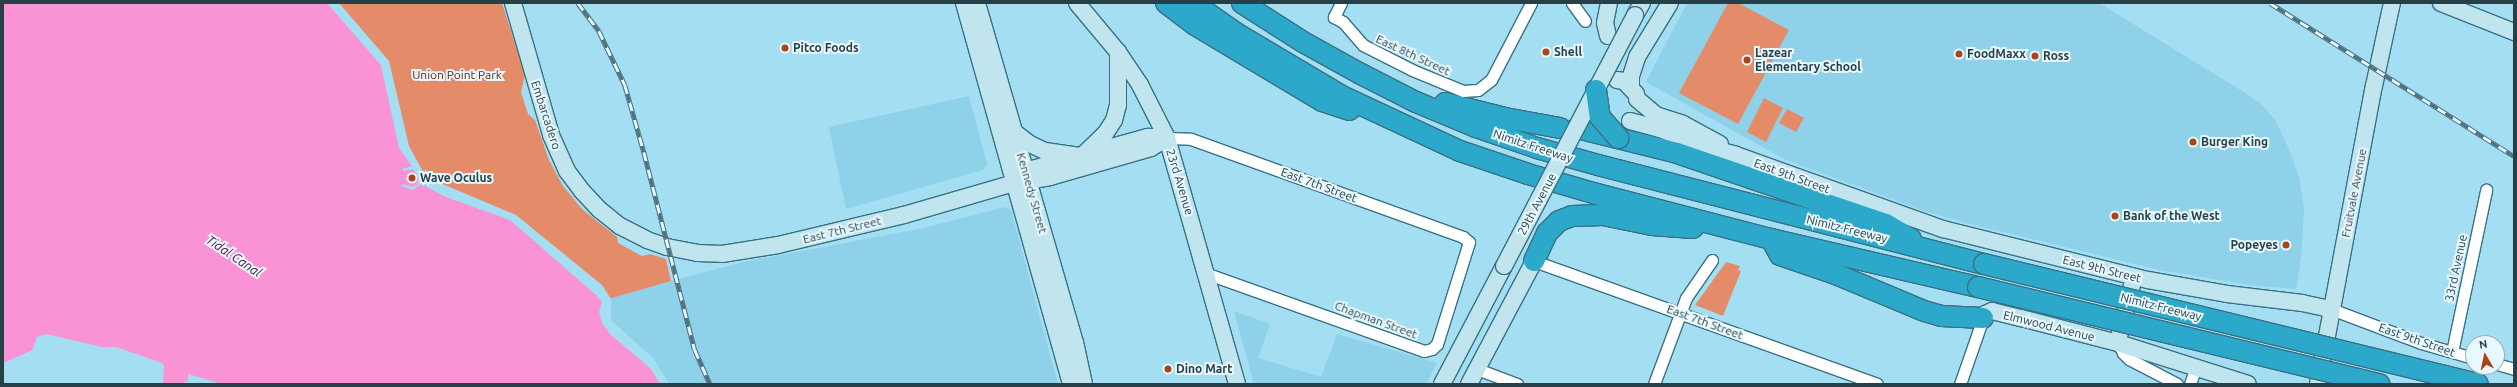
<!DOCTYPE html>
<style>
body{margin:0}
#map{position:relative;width:2517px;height:387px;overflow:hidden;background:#a4def3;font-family:Ubuntu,sans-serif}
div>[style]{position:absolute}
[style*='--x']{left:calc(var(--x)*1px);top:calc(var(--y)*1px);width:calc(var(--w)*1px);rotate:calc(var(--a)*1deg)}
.built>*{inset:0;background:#8ed1e8}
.green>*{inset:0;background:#e48c6a}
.water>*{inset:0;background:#fa93d6}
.pier>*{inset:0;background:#a4def3}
.roads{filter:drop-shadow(1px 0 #397183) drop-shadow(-1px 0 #397183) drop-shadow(0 1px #397183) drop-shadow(0 -1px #397183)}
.street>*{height:11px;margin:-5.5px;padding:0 5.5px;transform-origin:5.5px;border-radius:5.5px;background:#fff}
.secondary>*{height:16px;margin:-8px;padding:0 8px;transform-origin:8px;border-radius:8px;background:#c0e5ef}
.highway>*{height:20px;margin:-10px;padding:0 10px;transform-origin:10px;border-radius:10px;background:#2ca8ca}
.rail>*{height:4.5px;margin-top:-2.25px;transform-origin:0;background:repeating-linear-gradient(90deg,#e7f8fe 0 9px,#4e717d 0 18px);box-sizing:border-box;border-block:1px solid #4e717d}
.bridges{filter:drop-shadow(1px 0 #397183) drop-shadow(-1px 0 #397183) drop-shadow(0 1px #397183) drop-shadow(0 -1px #397183)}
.secondary-bridge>*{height:16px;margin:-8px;padding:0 8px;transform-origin:8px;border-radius:8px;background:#c0e5ef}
.highway-bridge>*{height:20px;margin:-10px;padding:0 10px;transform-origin:10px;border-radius:10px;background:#2ca8ca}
.dots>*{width:11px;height:11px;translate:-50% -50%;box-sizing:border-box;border:2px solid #e7f8fe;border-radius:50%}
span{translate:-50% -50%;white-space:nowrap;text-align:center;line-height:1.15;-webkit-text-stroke:4px #e7f8fe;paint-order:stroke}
.poi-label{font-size:12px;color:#273f47;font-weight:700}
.left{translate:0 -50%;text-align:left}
.right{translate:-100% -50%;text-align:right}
.street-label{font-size:12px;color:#273f47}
.park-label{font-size:12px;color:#611d00}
.water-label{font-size:13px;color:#4f103d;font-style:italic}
.frame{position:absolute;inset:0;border:4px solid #273f47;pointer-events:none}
.north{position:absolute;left:2465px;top:335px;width:40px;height:40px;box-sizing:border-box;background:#e7f8fe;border:1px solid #9aaeb5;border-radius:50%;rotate:351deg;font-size:11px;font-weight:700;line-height:16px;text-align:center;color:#273f47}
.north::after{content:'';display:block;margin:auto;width:14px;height:18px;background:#aa4518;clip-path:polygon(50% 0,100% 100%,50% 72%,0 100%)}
</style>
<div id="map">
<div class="built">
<div style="clip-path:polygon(1687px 3px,2099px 3px,2242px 91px,2260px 103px,2275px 120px,2288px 147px,2299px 177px,2304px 208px,2301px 258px,2296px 289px,2250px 285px,2160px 270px,1970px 224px,1924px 211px,1786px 160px,1646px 82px)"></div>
<div style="clip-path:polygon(969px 96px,987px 164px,983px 170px,846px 209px,829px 127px)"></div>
<div style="clip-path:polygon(1005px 207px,1011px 210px,1058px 384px,667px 384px,609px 321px,609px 299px,671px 281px,744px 262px,924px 228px)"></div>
<div style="clip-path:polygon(1234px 311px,1270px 324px,1258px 358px,1321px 377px,1337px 334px,1437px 363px,1426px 384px,1254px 384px)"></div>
</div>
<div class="green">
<div style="clip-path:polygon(336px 3px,502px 3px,525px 75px,521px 92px,528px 114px,535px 120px,549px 160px,563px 186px,582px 209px,617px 237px,618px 243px,642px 256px,650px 254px,666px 259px,671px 281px,609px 299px,425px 179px)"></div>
<div style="clip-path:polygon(1728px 3px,1738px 3px,1789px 30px,1738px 124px,1679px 93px)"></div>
<div style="clip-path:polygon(1764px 98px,1783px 108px,1766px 142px,1747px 132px)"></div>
<div style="clip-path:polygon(1787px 109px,1804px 118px,1796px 132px,1779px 123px)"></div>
<div style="clip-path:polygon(1726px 262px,1740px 266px,1738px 270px,1741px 271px,1723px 316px,1695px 305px)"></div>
</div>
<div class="water">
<div style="clip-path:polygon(3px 3px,336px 3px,387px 62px,407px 147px,425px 179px,515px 217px,601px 287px,609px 321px,667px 384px,156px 384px,157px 376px,100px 353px,56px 340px,51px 335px,47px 344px,3px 363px)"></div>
</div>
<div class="pier">
<div style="clip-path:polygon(327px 3px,339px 3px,389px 61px,409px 146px,426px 177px,516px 215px,602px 285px,611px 299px,611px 320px,654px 359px,669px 384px,660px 384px,651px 369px,610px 334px,602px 323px,599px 312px,602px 302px,595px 294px,510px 220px,446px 197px,421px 184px,413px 190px,401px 186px,403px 184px,413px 187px,417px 185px,419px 178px,413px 169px,404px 171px,402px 169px,412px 166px,399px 148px,381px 65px)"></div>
<div style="clip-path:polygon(46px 334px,102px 347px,116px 347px,162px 363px,164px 366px,163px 384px,154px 384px,155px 377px,106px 358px,100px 353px,97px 354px,56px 342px,52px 338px,49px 345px,32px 351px,37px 337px)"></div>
<div style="clip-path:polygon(188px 374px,202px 378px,221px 384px,183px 384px,185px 381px,188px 382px)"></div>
</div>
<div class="roads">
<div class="street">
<div style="--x:1341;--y:3;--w:16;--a:117"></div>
<div style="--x:1334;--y:17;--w:10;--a:29"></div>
<div style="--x:1343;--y:22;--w:30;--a:49"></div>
<div style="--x:1363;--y:45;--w:55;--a:27"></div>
<div style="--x:1412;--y:70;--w:55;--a:22.4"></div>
<div style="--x:1463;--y:91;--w:15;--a:-4"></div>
<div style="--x:1478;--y:90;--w:16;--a:-38"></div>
<div style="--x:1491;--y:80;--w:87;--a:-62.5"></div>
<div style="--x:1572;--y:3;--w:22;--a:54"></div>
<div style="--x:1167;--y:138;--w:24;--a:2"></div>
<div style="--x:1191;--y:139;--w:289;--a:19.8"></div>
<div style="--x:1463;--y:237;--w:8;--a:40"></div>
<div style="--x:1469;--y:242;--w:107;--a:107.4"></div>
<div style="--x:1437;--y:344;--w:7;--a:135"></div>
<div style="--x:1432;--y:349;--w:8;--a:166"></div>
<div style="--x:1424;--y:351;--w:232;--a:-160.4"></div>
<div style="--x:1534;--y:261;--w:364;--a:19.7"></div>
<div style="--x:2331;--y:309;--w:96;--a:20.7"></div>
<div style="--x:2421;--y:343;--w:54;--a:16.1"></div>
<div style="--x:2118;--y:343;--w:11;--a:63"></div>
<div style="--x:2123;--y:353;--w:8;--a:45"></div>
<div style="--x:2129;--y:359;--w:54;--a:27.5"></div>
<div style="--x:2452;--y:352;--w:166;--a:-78.1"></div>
<div style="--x:2497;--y:364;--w:18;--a:16"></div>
<div style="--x:1477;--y:369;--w:43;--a:20.6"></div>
<div style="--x:1654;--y:384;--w:92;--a:-69.6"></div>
<div style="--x:1686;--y:298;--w:46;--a:-55.6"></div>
<div style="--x:1960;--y:384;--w:70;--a:-70.8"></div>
<div style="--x:2190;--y:384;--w:18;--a:-71"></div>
</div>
<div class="secondary">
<div style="--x:513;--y:3;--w:137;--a:73.9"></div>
<div style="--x:551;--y:135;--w:39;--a:66"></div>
<div style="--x:567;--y:171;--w:25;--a:53"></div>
<div style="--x:582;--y:191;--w:26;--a:47"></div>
<div style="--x:600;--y:210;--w:26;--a:39"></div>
<div style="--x:620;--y:226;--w:30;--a:27"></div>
<div style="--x:647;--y:240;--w:21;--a:19"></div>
<div style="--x:667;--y:247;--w:31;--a:11"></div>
<div style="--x:697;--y:253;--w:25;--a:2"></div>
<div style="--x:722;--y:254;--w:57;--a:-9.1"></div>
<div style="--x:778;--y:245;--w:130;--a:-13.4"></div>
<div style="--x:904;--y:215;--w:115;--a:-16.2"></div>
<div style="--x:1014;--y:183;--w:36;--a:-9"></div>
<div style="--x:1050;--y:177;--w:105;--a:-16"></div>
<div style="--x:1151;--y:148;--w:19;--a:-32"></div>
<div style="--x:964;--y:3;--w:396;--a:74.3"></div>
<div style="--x:977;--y:3;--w:353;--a:73.9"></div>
<div style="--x:1075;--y:342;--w:43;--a:77.9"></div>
<div style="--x:1077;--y:3;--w:64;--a:50.1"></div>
<div style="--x:1118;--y:52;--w:40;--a:56"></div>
<div style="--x:1140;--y:85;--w:59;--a:63"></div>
<div style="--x:1167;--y:138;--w:256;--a:74.1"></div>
<div style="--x:2441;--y:3;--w:79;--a:21.7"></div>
<div style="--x:1635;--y:15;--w:14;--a:-60"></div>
<div style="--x:1608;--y:36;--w:13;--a:-103"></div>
<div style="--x:1605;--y:23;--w:20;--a:-79"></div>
<div style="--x:1617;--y:80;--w:7;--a:8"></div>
<div style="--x:1624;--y:81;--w:18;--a:47"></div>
<div style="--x:1631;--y:87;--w:11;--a:-90"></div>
<div style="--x:1631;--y:76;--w:20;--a:-72"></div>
<div style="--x:1637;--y:57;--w:63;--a:-58.6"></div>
<div style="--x:1637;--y:99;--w:25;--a:40"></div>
<div style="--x:1656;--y:115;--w:28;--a:18"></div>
<div style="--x:1683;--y:124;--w:42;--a:28.4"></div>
<div style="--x:1630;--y:121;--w:31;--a:15"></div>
<div style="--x:1660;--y:129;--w:50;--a:21"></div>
<div style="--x:1707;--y:147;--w:30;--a:15"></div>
<div style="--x:1736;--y:155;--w:220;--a:19.7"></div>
<div style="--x:1943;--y:229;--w:211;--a:14"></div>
<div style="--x:2148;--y:280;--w:80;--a:10"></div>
<div style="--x:2227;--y:294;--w:76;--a:6.8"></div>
<div style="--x:2302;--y:303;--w:30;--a:12"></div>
<div style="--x:1014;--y:132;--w:20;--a:37"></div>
<div style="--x:1030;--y:144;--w:17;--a:25"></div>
<div style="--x:1045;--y:151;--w:37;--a:8"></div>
<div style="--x:1082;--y:156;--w:32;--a:-44"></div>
<div style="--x:1105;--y:134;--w:17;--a:-57"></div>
<div style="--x:1114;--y:120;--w:16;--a:-75"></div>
<div style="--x:1118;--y:105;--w:53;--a:-90"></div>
<div style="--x:1018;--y:179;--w:11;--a:-49"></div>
<div style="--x:1025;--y:171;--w:128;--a:-15.5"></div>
<div style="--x:1148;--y:137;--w:7;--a:0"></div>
<div style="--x:1983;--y:318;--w:4;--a:-63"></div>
<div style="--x:1985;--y:314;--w:8;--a:-23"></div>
<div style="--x:1992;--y:311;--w:30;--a:14"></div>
<div style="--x:2021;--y:318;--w:100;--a:14.5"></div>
<div style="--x:2118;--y:343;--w:136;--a:17.5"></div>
<div style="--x:2120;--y:333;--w:58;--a:-76"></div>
<div style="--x:1442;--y:384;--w:133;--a:-62.3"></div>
<div style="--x:1469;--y:384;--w:139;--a:-62.1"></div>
<div style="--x:2318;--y:384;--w:303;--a:-79.4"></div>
<div style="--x:2374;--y:86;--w:85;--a:-77.8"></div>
</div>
<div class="highway">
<div style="--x:1166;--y:3;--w:36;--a:37"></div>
<div style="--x:1195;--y:25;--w:148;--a:30.9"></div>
<div style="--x:1322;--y:101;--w:29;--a:18"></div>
<div style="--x:1193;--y:3;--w:52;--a:34.9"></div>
<div style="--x:1236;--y:33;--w:123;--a:30.7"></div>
<div style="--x:1342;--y:96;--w:130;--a:25"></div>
<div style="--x:1460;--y:151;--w:72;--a:18.7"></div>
<div style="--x:1528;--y:174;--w:72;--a:16.2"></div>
<div style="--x:1597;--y:194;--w:180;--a:14.5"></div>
<div style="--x:1771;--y:239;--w:212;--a:13.1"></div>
<div style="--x:1242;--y:3;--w:72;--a:32.6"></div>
<div style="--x:1303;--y:42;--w:64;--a:29"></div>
<div style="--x:1359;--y:73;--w:64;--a:27"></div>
<div style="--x:1416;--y:102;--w:65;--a:22.6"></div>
<div style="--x:1476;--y:127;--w:65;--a:19"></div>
<div style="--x:1537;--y:148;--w:63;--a:15.6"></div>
<div style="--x:1598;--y:165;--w:398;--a:14.4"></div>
<div style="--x:1445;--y:103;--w:62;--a:14"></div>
<div style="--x:1505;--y:118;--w:56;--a:10.3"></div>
<div style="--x:1577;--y:128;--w:103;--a:14"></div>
<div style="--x:1677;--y:153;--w:221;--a:18.8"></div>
<div style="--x:1886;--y:224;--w:29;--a:31"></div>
<div style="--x:1771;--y:239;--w:18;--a:61"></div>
<div style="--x:1780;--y:255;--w:61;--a:19"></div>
<div style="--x:1838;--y:275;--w:93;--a:22.7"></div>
<div style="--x:1924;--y:311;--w:18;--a:16"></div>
<div style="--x:1941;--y:316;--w:42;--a:2.7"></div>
<div style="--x:1534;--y:261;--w:31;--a:-65"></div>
<div style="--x:1547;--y:233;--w:17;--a:-45"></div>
<div style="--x:1559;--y:221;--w:14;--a:-21"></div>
<div style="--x:1572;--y:216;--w:31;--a:-2"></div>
<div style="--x:1603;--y:215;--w:50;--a:11.5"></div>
<div style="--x:1652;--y:225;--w:41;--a:4.2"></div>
</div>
</div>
<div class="rail">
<div style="--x:578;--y:3;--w:35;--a:53"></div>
<div style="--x:599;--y:31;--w:60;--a:64.3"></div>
<div style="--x:625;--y:85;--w:70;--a:74.2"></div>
<div style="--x:644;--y:152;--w:204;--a:75.6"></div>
<div style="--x:695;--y:350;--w:37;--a:66"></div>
<div style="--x:2270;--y:3;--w:288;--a:32.1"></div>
</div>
<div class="bridges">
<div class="secondary-bridge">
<div style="--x:1504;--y:266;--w:283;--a:-62.4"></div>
</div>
<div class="highway-bridge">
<div style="--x:1596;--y:90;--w:27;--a:82"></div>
<div style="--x:1600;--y:117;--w:28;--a:49"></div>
<div style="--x:1984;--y:264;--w:508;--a:13.65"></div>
<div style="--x:1978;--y:287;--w:413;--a:13.6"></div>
</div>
</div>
<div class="dots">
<div style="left:785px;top:48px;background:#aa4518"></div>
<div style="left:1546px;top:52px;background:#aa4518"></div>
<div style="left:1959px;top:54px;background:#aa4518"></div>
<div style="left:2035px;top:56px;background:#aa4518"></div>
<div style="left:1747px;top:60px;background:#aa4518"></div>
<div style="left:2193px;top:142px;background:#aa4518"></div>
<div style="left:412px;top:178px;background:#aa4518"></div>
<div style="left:2115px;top:216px;background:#aa4518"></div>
<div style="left:2286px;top:245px;background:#aa4518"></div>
<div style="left:1168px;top:369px;background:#aa4518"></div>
</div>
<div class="poi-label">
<span class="left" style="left:793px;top:48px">Pitco Foods</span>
<span class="left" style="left:1554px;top:52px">Shell</span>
<span class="left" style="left:1755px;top:60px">Lazear<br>Elementary School</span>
<span class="left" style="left:1967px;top:54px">FoodMaxx</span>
<span class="left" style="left:2043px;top:56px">Ross</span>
<span class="left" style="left:2201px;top:142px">Burger King</span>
<span class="left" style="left:420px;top:178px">Wave Oculus</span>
<span class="left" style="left:2123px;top:216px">Bank of the West</span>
<span class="right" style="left:2278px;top:245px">Popeyes</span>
<span class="left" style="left:1176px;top:369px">Dino Mart</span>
</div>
<div class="street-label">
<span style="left:1413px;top:55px;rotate:25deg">East 8th Street</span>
<span style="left:546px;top:115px;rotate:72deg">Embarcadero</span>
<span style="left:1533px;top:146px;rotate:18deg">Nimitz Freeway</span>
<span style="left:1792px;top:176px;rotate:20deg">East 9th Street</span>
<span style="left:1180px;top:182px;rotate:73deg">23rd Avenue</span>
<span style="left:1319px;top:185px;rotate:20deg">East 7th Street</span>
<span style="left:1032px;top:193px;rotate:74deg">Kennedy Street</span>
<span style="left:2354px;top:193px;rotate:-79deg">Fruitvale Avenue</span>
<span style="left:1537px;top:204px;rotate:-62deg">29th Avenue</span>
<span style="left:1847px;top:229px;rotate:14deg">Nimitz Freeway</span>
<span style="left:842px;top:230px;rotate:-14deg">East 7th Street</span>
<span style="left:2456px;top:268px;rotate:-78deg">33rd Avenue</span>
<span style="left:2102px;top:269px;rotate:14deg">East 9th Street</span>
<span style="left:2161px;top:307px;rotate:14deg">Nimitz Freeway</span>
<span style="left:1376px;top:320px;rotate:20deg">Chapman Street</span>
<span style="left:1705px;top:322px;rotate:20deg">East 7th Street</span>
<span style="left:2049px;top:326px;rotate:14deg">Elmwood Avenue</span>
<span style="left:2417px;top:340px;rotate:19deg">East 9th Street</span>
</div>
<div class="park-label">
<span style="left:457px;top:75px">Union Point Park</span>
</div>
<div class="water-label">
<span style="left:234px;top:256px;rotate:34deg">Tidal Canal</span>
</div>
<div class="frame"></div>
<div class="north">N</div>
</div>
